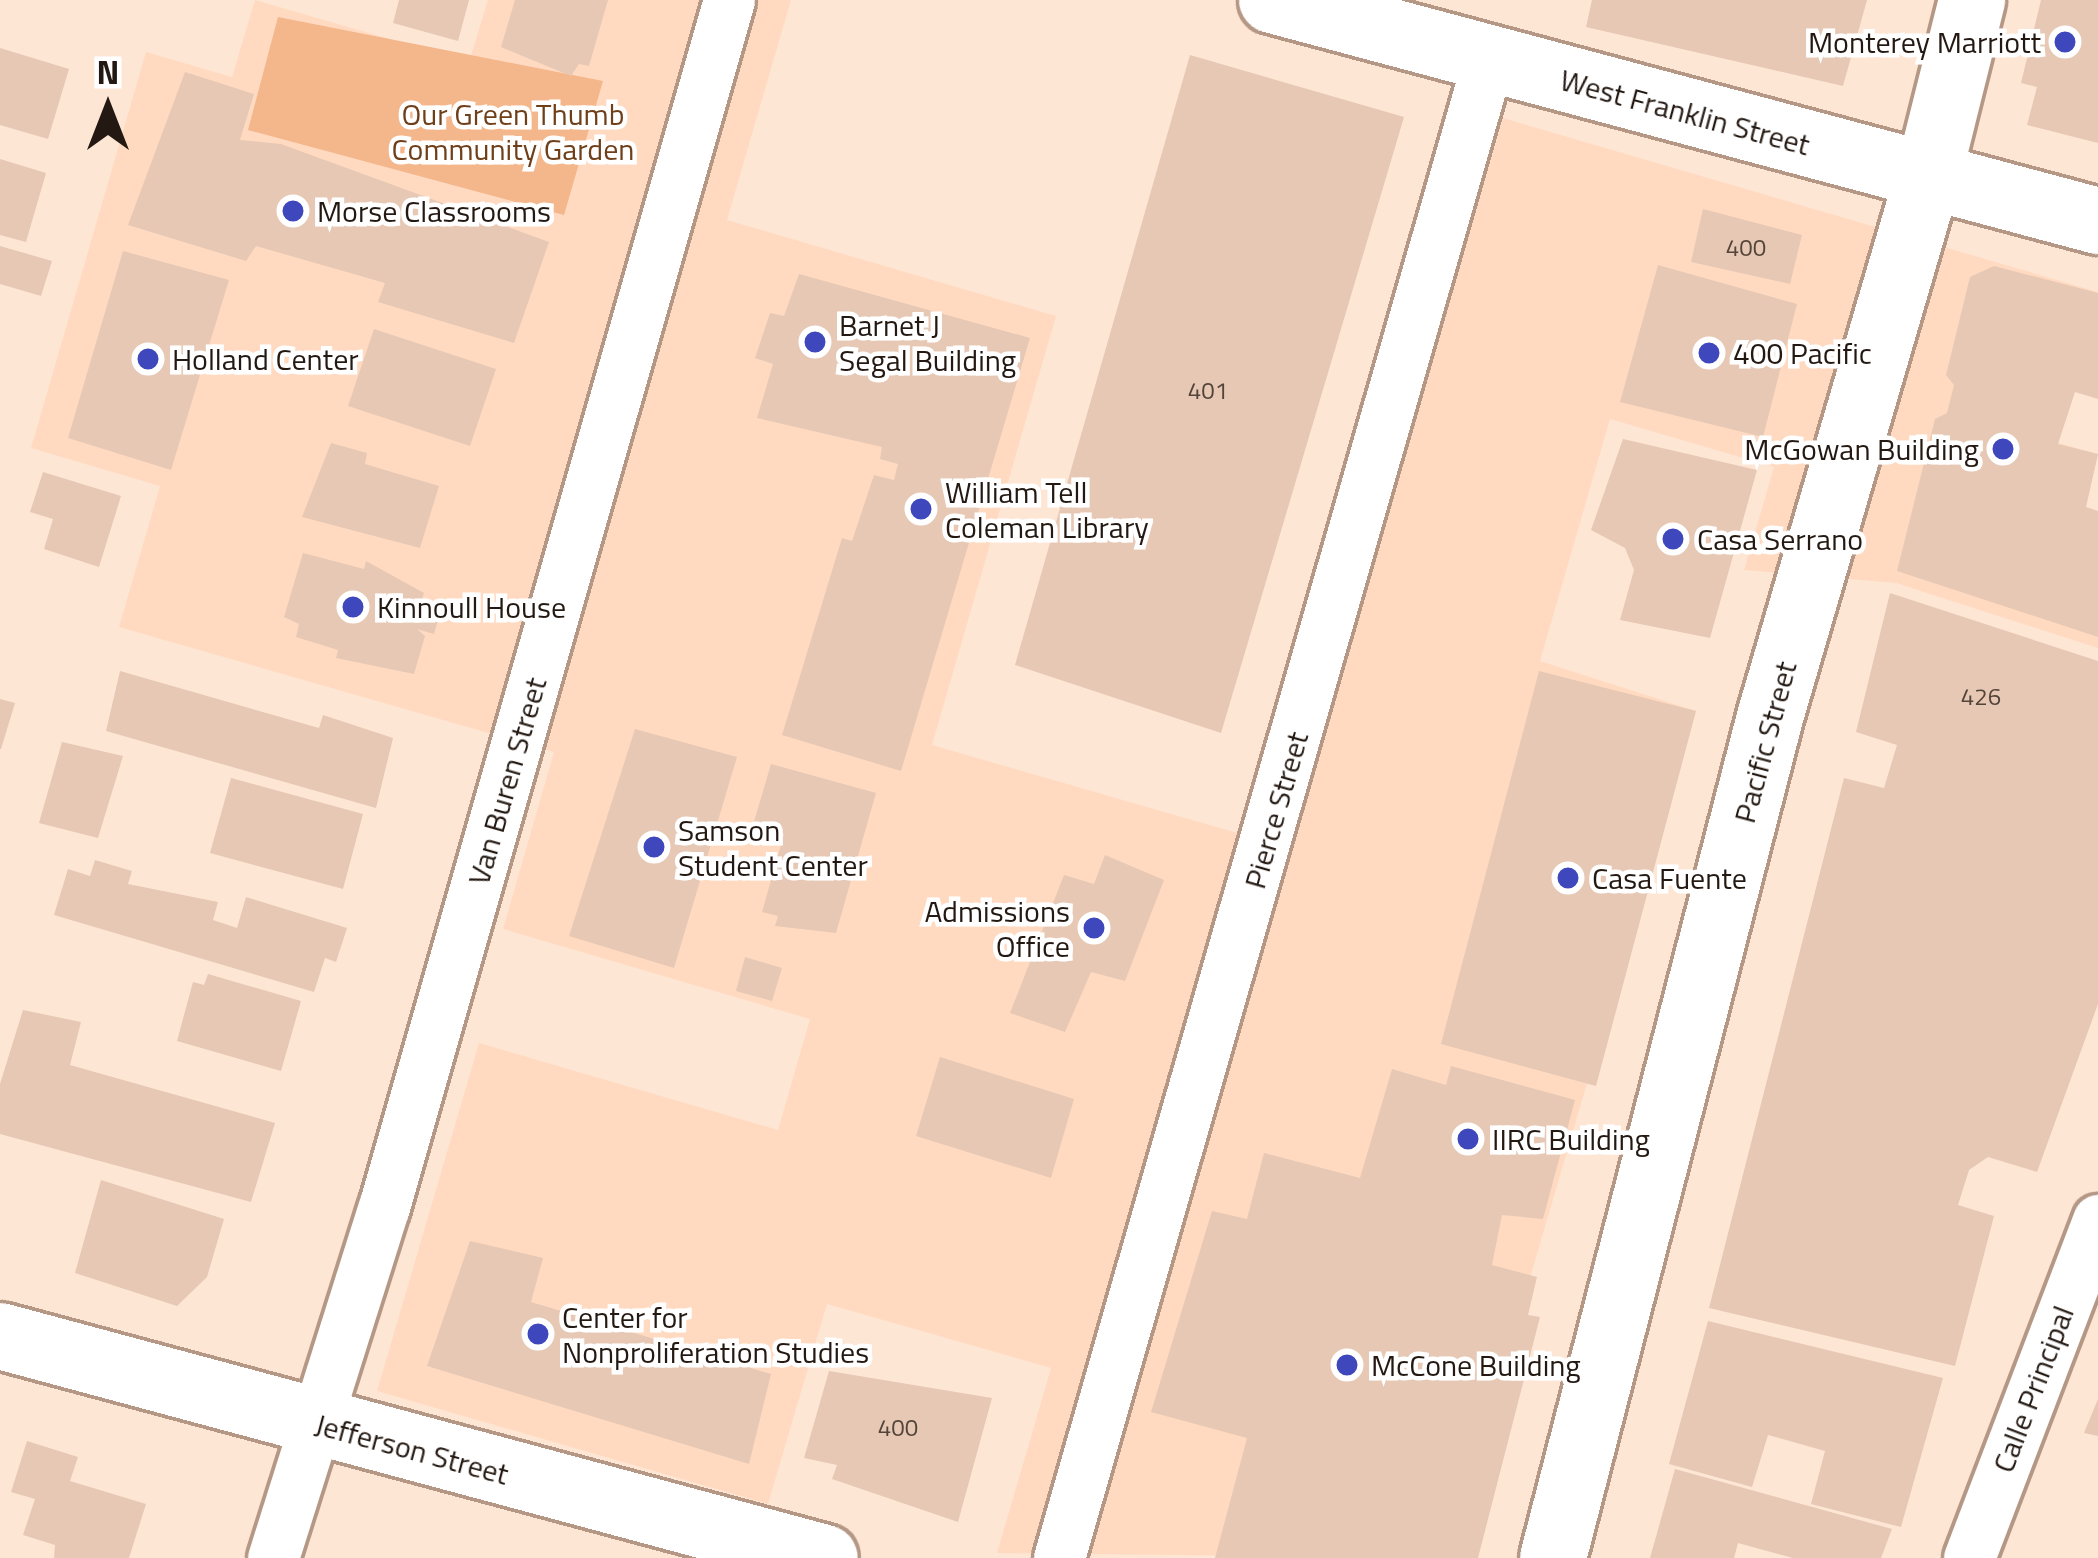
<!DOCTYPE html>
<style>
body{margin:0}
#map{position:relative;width:2098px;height:1558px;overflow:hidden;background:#fee6d5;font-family:"Titillium Web",sans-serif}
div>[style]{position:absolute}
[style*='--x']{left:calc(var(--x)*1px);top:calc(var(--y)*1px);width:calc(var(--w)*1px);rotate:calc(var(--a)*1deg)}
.built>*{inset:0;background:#ffdac1}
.green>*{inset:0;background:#f4b68b}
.building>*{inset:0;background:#e6c8b4}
.roads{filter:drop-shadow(3px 0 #b49885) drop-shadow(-3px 0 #b49885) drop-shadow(0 3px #b49885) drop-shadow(0 -3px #b49885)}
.street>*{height:51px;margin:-25.5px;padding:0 25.5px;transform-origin:25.5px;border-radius:25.5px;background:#fff}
.secondary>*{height:66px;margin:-33px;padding:0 33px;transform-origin:33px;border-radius:33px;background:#fff}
.dots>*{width:33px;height:33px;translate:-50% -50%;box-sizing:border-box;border:6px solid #fff;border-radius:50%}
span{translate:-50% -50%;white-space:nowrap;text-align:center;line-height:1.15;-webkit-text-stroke:9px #fff;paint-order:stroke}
.number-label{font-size:24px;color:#54453a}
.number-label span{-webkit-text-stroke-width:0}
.poi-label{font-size:30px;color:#241912}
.right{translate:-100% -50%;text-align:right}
.left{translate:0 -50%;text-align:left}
.street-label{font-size:30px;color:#241912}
.park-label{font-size:30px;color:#6f3f19}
.north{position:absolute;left:48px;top:48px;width:120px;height:120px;-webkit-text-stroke:9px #fff;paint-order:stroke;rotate:0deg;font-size:33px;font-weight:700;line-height:48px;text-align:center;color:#241912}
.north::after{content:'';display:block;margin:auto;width:42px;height:54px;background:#241912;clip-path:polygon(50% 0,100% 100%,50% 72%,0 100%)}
</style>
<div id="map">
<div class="built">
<div style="clip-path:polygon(255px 0,469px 62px,488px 0,791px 0,727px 220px,1056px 316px,932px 745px,1289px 848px,1503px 118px,2098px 292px,2058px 443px,2098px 454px,2084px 513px,2098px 576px,2098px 648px,1896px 583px,1744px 570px,1774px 467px,1610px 419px,1540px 661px,1696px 711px,1448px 1558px,997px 1553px,1051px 1368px,827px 1304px,768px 1504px,377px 1391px,479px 1043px,778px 1130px,810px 1019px,503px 929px,554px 752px,119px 627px,160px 486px,31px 448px,146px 52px,232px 77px)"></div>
</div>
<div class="green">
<div style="clip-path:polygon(278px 17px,603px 81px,564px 215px,248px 130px)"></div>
</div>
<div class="building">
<div style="clip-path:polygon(399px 0,469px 0,458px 41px,393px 23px)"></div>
<div style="clip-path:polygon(515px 0,608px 0,589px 66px,579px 64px,571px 76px,501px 47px)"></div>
<div style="clip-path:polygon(1592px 0,1867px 0,1843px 86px,1586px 27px)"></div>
<div style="clip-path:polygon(2041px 0,2098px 0,2098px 143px,2027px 125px,2037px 87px,2021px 83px)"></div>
<div style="clip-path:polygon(0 48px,69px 69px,48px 139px,0 125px)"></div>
<div style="clip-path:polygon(1190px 55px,1404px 117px,1221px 733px,1015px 665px)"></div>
<div style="clip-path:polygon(185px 72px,254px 94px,240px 140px,281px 144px,549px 242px,514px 343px,378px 302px,385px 283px,256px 246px,246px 261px,128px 225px)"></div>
<div style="clip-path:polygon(0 159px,46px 173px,26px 242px,0 235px)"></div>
<div style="clip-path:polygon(1703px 209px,1802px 235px,1790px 284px,1691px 262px)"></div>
<div style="clip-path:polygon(0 246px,52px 261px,41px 296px,0 284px)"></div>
<div style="clip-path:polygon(123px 251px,229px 280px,171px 470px,68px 438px)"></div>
<div style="clip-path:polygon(1658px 265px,1797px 304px,1763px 437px,1620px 402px)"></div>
<div style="clip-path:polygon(1994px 266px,2098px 293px,2098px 399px,2075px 392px,2058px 444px,2098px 454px,2086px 507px,2098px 511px,2098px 637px,1897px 571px,1935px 419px,1947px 413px,1954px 385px,1946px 375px,1970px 277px)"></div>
<div style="clip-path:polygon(799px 274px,1030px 338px,901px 771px,782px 735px,842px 538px,852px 541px,874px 475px,894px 480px,898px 464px,880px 459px,882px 447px,757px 418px,773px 364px,755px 358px,770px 313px,784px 316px)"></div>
<div style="clip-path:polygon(374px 329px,496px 369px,470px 446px,348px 406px)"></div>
<div style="clip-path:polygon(1623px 439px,1757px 470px,1710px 638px,1620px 620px,1634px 570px,1625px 548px,1591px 530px)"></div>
<div style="clip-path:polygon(331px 443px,367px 453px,365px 464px,439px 486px,420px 548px,302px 517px)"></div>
<div style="clip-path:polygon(43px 472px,121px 496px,99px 567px,44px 549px,53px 519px,30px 512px)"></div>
<div style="clip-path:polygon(303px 553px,364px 569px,366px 561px,424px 593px,417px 614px,438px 620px,434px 634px,417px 629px,425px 636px,414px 674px,336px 658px,338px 650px,296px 637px,299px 624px,284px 617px)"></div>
<div style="clip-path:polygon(1890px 593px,2098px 661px,2098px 1004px,2037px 1172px,1988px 1157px,1969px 1170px,1958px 1205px,1994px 1216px,1955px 1366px,1709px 1308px,1844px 778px,1884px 788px,1897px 745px,1856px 732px)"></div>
<div style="clip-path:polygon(120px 671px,319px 728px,323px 715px,393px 738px,376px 808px,106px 731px)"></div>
<div style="clip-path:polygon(1539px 671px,1696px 711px,1596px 1086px,1441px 1044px)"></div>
<div style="clip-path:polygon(0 699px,15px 703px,1px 749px,0 749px)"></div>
<div style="clip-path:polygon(635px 729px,737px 757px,674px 968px,569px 936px)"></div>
<div style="clip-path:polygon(62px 742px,123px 756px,98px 838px,39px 823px)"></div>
<div style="clip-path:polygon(771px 764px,876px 793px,836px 933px,775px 926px,778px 916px,762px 912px,784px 834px,753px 825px)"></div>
<div style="clip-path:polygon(231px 778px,363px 814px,343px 889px,210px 853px)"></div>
<div style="clip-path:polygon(1105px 855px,1164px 880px,1125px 981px,1091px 972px,1065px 1032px,1010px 1013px,1064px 875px,1094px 884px)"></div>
<div style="clip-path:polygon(95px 860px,132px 871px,128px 884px,218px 902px,213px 920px,237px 928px,246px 897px,347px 928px,336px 962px,325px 958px,314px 992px,54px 915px,68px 869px,90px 876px)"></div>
<div style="clip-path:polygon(745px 957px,782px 968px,772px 1001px,736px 991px)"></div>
<div style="clip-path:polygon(208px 974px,301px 1001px,281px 1071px,177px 1041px,193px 982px,204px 985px)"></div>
<div style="clip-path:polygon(23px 1010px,81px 1022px,70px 1065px,275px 1123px,251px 1202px,0 1134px,0 1084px)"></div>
<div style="clip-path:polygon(940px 1057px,1074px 1099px,1051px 1178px,916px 1136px)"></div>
<div style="clip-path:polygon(1451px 1066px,1575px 1100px,1543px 1219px,1502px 1215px,1492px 1265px,1537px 1277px,1528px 1315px,1540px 1317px,1478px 1558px,1215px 1558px,1247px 1438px,1151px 1412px,1212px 1211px,1247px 1219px,1264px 1153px,1360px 1178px,1392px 1069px,1446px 1085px)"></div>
<div style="clip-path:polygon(101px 1180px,224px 1219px,207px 1277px,177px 1306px,75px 1273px)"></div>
<div style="clip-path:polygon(470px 1241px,543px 1258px,531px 1302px,771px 1374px,749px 1464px,427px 1366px)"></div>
<div style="clip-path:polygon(1708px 1321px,1943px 1378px,1901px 1527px,1811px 1504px,1825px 1451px,1768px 1435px,1752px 1487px,1669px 1464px)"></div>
<div style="clip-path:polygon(829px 1371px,992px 1398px,958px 1522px,832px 1479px,837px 1465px,804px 1458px)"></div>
<div style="clip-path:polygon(2098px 1399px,2098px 1436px,2084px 1433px)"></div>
<div style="clip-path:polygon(27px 1441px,78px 1457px,70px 1481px,146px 1504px,129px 1558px,54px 1558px,55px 1545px,23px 1535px,35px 1499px,11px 1492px)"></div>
<div style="clip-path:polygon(1675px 1469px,1892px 1529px,1881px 1558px,1793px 1558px,1738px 1543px,1734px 1558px,1650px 1558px)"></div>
</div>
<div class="roads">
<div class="street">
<div style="--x:273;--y:1558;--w:368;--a:-72.5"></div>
<div style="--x:384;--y:1207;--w:1255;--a:-74.05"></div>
<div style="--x:1059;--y:1558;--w:1557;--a:-74.01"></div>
<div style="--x:1969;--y:1558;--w:362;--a:-69.1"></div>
</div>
<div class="secondary">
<div style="--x:1272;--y:0;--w:855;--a:14.98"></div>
<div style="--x:0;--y:1336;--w:854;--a:15.06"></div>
<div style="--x:1553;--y:1558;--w:869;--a:-75.53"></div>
<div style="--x:1770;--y:717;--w:563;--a:-73.69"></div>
<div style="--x:1928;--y:177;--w:182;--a:-76"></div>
</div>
</div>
<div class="dots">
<div style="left:2065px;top:42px;background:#3e48bc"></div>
<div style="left:293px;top:211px;background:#3e48bc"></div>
<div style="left:815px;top:342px;background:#3e48bc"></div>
<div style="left:1709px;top:353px;background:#3e48bc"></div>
<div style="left:148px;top:359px;background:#3e48bc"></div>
<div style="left:2003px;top:449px;background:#3e48bc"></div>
<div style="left:921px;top:509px;background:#3e48bc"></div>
<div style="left:1673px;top:539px;background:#3e48bc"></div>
<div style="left:353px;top:607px;background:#3e48bc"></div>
<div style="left:654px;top:847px;background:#3e48bc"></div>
<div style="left:1568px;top:878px;background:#3e48bc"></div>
<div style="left:1094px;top:928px;background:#3e48bc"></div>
<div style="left:1468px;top:1139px;background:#3e48bc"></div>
<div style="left:538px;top:1334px;background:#3e48bc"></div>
<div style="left:1347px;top:1365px;background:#3e48bc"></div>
</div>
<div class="number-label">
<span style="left:1746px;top:248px">400</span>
<span style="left:1208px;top:391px">401</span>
<span style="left:1981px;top:697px">426</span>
<span style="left:898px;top:1428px">400</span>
</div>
<div class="poi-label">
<span class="right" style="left:2041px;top:42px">Monterey Marriott</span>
<span class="left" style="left:317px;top:211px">Morse Classrooms</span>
<span class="left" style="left:839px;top:342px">Barnet J<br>Segal Building</span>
<span class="left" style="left:1733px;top:353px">400 Pacific</span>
<span class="left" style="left:172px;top:359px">Holland Center</span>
<span class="right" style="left:1979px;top:449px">McGowan Building</span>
<span class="left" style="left:945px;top:509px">William Tell<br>Coleman Library</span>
<span class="left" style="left:1697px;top:539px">Casa Serrano</span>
<span class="left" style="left:377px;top:607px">Kinnoull House</span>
<span class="left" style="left:678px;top:847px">Samson<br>Student Center</span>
<span class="left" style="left:1592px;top:878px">Casa Fuente</span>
<span class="right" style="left:1070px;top:928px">Admissions<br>Office</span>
<span class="left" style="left:1492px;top:1139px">IIRC Building</span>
<span class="left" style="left:562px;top:1334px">Center for<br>Nonproliferation Studies</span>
<span class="left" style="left:1371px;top:1365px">McCone Building</span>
</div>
<div class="street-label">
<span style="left:1685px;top:112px;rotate:15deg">West Franklin Street</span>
<span style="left:1765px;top:742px;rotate:-75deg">Pacific Street</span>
<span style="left:507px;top:781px;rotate:-74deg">Van Buren Street</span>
<span style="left:1276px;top:810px;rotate:-74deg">Pierce Street</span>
<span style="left:2033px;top:1389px;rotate:-69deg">Calle Principal</span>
<span style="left:412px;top:1449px;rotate:15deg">Jefferson Street</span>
</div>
<div class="park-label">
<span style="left:513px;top:131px">Our Green Thumb<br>Community Garden</span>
</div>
<div class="north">N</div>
</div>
